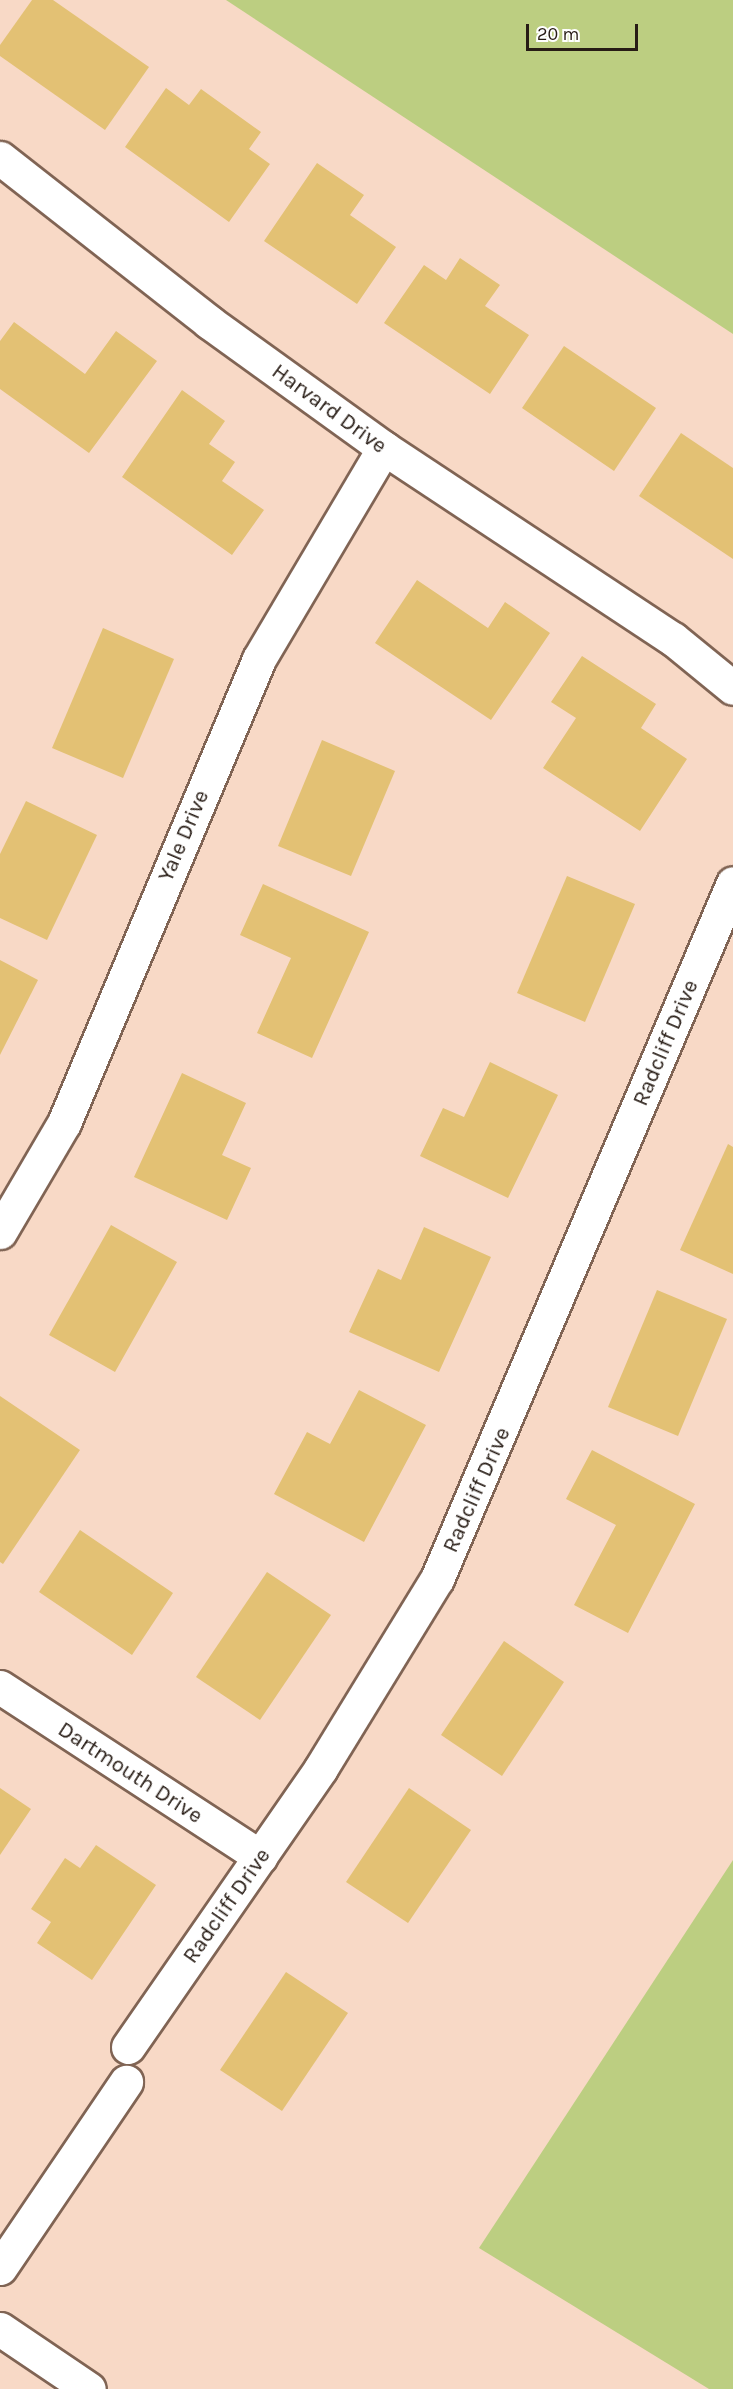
<!DOCTYPE html>
<style>
body{margin:0}
#map{position:relative;width:733px;height:2389px;overflow:hidden;background:#f8d9c6;font-family:Karla,sans-serif}
div>[style]{position:absolute}
[style*='--x']{left:calc(var(--x)*1px);top:calc(var(--y)*1px);width:calc(var(--w)*1px);rotate:calc(var(--a)*1deg)}
.green>*{inset:0;background:#bcce81}
.building>*{inset:0;background:#e3c174}
.roads{filter:drop-shadow(2px 0 #806454) drop-shadow(-2px 0 #806454) drop-shadow(0 2px #806454) drop-shadow(0 -2px #806454)}
.street>*{height:33px;margin:-16.5px;padding:0 16.5px;transform-origin:16.5px;border-radius:16.5px;background:#fff}
span{translate:-50% -50%;white-space:nowrap;text-align:center;line-height:1.15;-webkit-text-stroke:6px #fff;paint-order:stroke}
.street-label{font-size:22px;color:#271c15}
.scale{position:absolute;left:526px;top:24px;width:112px;height:27px;box-sizing:border-box;border:3px solid #271c15;border-top:0;padding-left:8px;font-size:18px;line-height:21px;white-space:nowrap;color:#271c15;-webkit-text-stroke:4px #fff;paint-order:stroke}
</style>
<div id="map">
<div class="green">
<div style="clip-path:polygon(226px 0,733px 0,733px 334px)"></div>
<div style="clip-path:polygon(733px 1860px,733px 2389px,709px 2389px,479px 2248px)"></div>
</div>
<div class="building">
<div style="clip-path:polygon(32px 0,53px 0,149px 67px,105px 130px,0 56px,0 45px)"></div>
<div style="clip-path:polygon(166px 88px,189px 105px,201px 89px,261px 132px,249px 149px,270px 164px,229px 222px,125px 147px)"></div>
<div style="clip-path:polygon(317px 163px,364px 195px,350px 215px,396px 247px,357px 304px,264px 241px)"></div>
<div style="clip-path:polygon(460px 258px,500px 285px,485px 306px,529px 335px,490px 394px,384px 323px,424px 265px,446px 280px)"></div>
<div style="clip-path:polygon(14px 322px,85px 374px,116px 331px,157px 361px,89px 453px,0 389px,0 341px)"></div>
<div style="clip-path:polygon(564px 346px,656px 408px,614px 471px,522px 408px)"></div>
<div style="clip-path:polygon(182px 390px,225px 421px,209px 444px,235px 462px,222px 481px,264px 510px,232px 555px,122px 477px)"></div>
<div style="clip-path:polygon(681px 433px,733px 468px,733px 559px,639px 496px)"></div>
<div style="clip-path:polygon(417px 580px,488px 628px,505px 602px,550px 633px,491px 720px,375px 643px)"></div>
<div style="clip-path:polygon(103px 628px,174px 659px,123px 778px,52px 748px)"></div>
<div style="clip-path:polygon(582px 656px,656px 704px,641px 728px,687px 759px,640px 831px,543px 768px,576px 718px,551px 702px)"></div>
<div style="clip-path:polygon(322px 740px,395px 771px,351px 876px,278px 846px)"></div>
<div style="clip-path:polygon(26px 801px,97px 835px,47px 940px,0 918px,0 854px)"></div>
<div style="clip-path:polygon(567px 876px,635px 904px,585px 1022px,517px 993px)"></div>
<div style="clip-path:polygon(263px 884px,369px 932px,312px 1058px,257px 1033px,291px 958px,240px 935px)"></div>
<div style="clip-path:polygon(0 960px,38px 980px,0 1055px)"></div>
<div style="clip-path:polygon(490px 1062px,558px 1095px,508px 1198px,420px 1156px,443px 1108px,464px 1117px)"></div>
<div style="clip-path:polygon(182px 1073px,246px 1103px,222px 1155px,251px 1168px,227px 1220px,134px 1177px)"></div>
<div style="clip-path:polygon(728px 1144px,733px 1147px,733px 1274px,680px 1250px)"></div>
<div style="clip-path:polygon(111px 1225px,177px 1262px,115px 1372px,49px 1335px)"></div>
<div style="clip-path:polygon(424px 1227px,491px 1257px,439px 1372px,349px 1332px,378px 1269px,401px 1280px)"></div>
<div style="clip-path:polygon(657px 1290px,727px 1319px,678px 1436px,608px 1407px)"></div>
<div style="clip-path:polygon(359px 1390px,426px 1425px,364px 1542px,274px 1494px,307px 1432px,330px 1444px)"></div>
<div style="clip-path:polygon(0 1396px,80px 1450px,3px 1564px,0 1562px)"></div>
<div style="clip-path:polygon(592px 1450px,695px 1504px,628px 1633px,574px 1605px,616px 1525px,566px 1499px)"></div>
<div style="clip-path:polygon(80px 1530px,173px 1593px,132px 1655px,39px 1592px)"></div>
<div style="clip-path:polygon(267px 1572px,331px 1615px,260px 1720px,196px 1677px)"></div>
<div style="clip-path:polygon(504px 1641px,564px 1682px,502px 1776px,441px 1735px)"></div>
<div style="clip-path:polygon(0 1788px,31px 1809px,0 1855px)"></div>
<div style="clip-path:polygon(409px 1788px,471px 1830px,408px 1923px,346px 1882px)"></div>
<div style="clip-path:polygon(96px 1845px,156px 1885px,92px 1980px,37px 1943px,51px 1922px,31px 1909px,65px 1858px,80px 1868px)"></div>
<div style="clip-path:polygon(286px 1972px,348px 2013px,282px 2111px,220px 2070px)"></div>
</div>
<div class="roads">
<div class="street">
<div style="--x:0;--y:158;--w:266;--a:38.1"></div>
<div style="--x:209;--y:322;--w:216;--a:35.8"></div>
<div style="--x:384;--y:448;--w:346;--a:33.5"></div>
<div style="--x:673;--y:639;--w:77;--a:39.2"></div>
<div style="--x:0;--y:1232;--w:126;--a:-59.6"></div>
<div style="--x:64;--y:1123;--w:503;--a:-67.2"></div>
<div style="--x:259;--y:659;--w:245;--a:-59.4"></div>
<div style="--x:0;--y:1687;--w:311;--a:33.1"></div>
<div style="--x:128;--y:2047;--w:339;--a:-55.3"></div>
<div style="--x:321;--y:1768;--w:222;--a:-58.5"></div>
<div style="--x:437;--y:1579;--w:756;--a:-66.96"></div>
<div style="--x:0;--y:2268;--w:225;--a:-55.9"></div>
<div style="--x:0;--y:2329;--w:107;--a:34"></div>
</div>
</div>
<div class="street-label">
<span style="left:329px;top:409px;rotate:36deg">Harvard Drive</span>
<span style="left:184px;top:836px;rotate:-67deg">Yale Drive</span>
<span style="left:666px;top:1043px;rotate:-67deg">Radcliff Drive</span>
<span style="left:477px;top:1490px;rotate:-66deg">Radcliff Drive</span>
<span style="left:130px;top:1773px;rotate:33deg">Dartmouth Drive</span>
<span style="left:227px;top:1906px;rotate:-55deg">Radcliff Drive</span>
</div>
<div class="scale">20 m</div>
</div>
